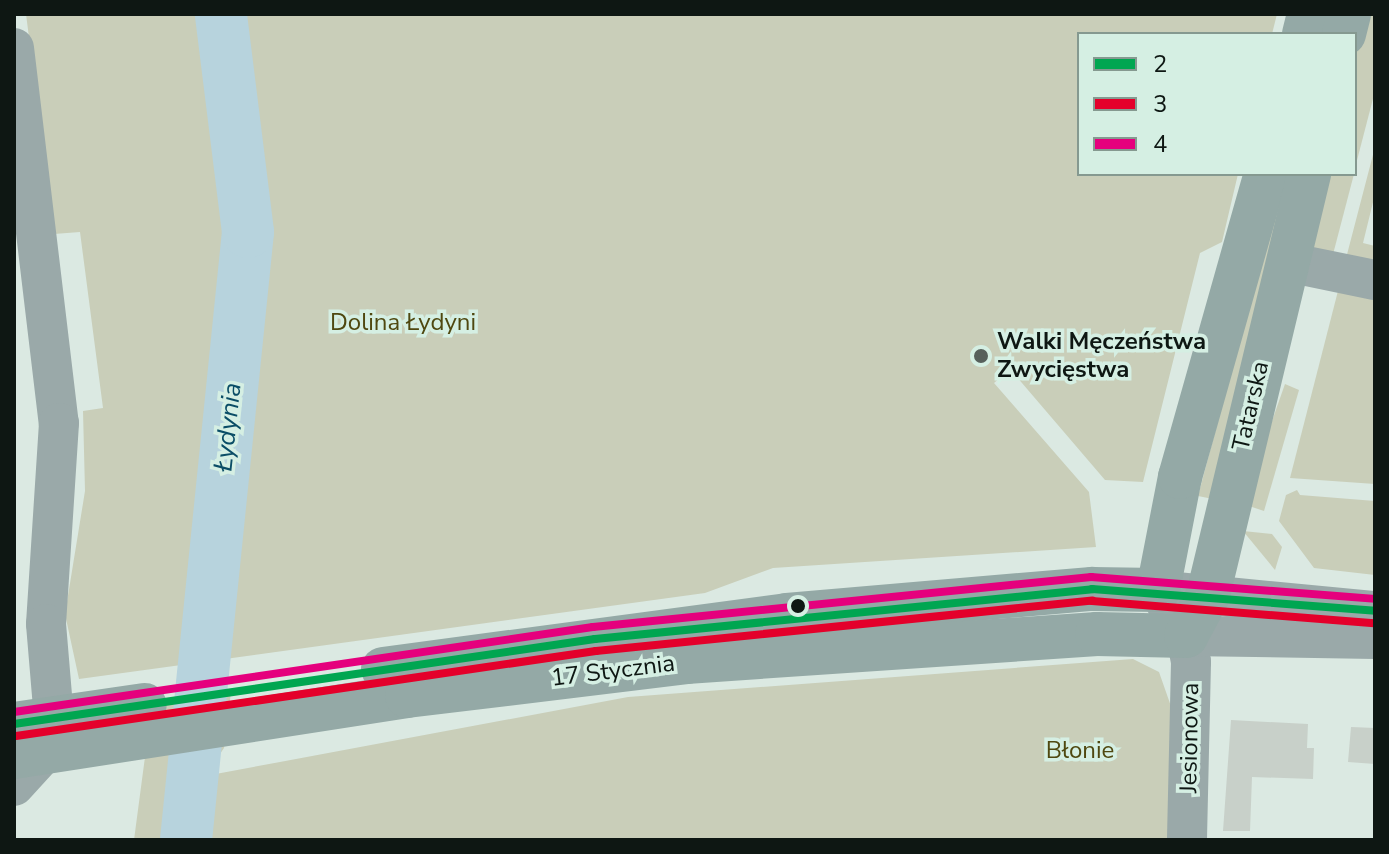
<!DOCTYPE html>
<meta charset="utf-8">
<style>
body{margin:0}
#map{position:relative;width:1389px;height:854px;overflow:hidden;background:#dbe9e2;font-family:"Nunito Sans",sans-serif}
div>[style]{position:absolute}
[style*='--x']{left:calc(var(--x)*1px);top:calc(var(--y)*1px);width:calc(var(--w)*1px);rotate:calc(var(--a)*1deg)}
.green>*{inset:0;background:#c9ceb9}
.river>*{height:52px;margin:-26px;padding:0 26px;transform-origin:26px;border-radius:26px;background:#b7d3dd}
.building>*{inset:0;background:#c8d0c9}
.minor>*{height:40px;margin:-20px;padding:0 20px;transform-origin:20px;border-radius:20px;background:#9aa9a9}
.major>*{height:44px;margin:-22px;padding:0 22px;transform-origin:22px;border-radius:22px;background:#94a9a6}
.bus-1>*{height:8px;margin:-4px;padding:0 4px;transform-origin:4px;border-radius:4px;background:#00a651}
.bus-2>*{height:8px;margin:-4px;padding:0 4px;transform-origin:4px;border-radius:4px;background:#e4002b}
.bus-3>*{height:8px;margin:-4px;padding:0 4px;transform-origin:4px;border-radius:4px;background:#e5007d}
.dots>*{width:22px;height:22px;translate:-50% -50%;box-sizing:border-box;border:4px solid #d5efe3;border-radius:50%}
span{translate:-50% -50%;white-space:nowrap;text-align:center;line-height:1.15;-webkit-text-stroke:7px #d5efe3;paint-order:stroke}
.park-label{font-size:24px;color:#4f4810}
.poi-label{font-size:24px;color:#0e1713;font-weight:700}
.left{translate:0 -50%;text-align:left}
.street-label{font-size:24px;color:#0e1713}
.water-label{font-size:26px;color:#0a4d66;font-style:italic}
.frame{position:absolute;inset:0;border:16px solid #0e1713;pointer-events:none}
.legend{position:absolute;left:1077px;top:32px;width:280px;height:144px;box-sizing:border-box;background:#d5efe3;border:2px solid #859990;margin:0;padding:10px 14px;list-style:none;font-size:24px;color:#0e1713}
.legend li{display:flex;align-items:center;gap:16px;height:40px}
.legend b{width:40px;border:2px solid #859990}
</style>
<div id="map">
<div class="green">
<div style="clip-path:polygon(26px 14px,1277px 14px,1272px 34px,1079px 34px,1079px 174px,1238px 174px,1222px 242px,1200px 253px,1143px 482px,1105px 480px,1010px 369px,994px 383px,1089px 492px,1096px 547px,773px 568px,705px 593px,79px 679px,65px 614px,85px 491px,83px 411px,103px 408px,80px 232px,54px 234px)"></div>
<div style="clip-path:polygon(1365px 14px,1375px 14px,1375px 91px,1355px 168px,1355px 53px)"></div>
<div style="clip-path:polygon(1375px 147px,1375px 194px,1363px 243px,1375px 246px,1375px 271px,1344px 266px)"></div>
<div style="clip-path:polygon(1284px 174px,1293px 174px,1213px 499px,1198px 496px)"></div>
<div style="clip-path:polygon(1324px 174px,1354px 174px,1331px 262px,1309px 253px)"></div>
<div style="clip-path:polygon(1339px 287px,1375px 293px,1375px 484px,1290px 478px)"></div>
<div style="clip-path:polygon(1285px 384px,1299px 390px,1264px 511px,1243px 504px)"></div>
<div style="clip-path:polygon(1297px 490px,1300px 495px,1375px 501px,1375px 575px,1314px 568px,1279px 521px,1286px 495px)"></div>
<div style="clip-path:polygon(1243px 531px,1272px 534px,1282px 547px,1275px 570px)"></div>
<div style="clip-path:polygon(1133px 659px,1159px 672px,1173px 712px,1169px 840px,134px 840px,152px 704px,231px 692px,224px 748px,205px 776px,628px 697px)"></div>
</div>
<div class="river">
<div style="--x:186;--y:840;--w:611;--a:-84.18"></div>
<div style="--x:248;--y:232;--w:220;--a:-97.1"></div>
</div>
<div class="building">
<div style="clip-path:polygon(1231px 720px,1308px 724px,1307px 748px,1314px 748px,1313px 779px,1252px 777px,1250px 831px,1223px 831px)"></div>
<div style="clip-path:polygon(1351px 727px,1375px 728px,1375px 764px,1348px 762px)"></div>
</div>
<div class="minor">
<div style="--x:14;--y:48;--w:378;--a:83.2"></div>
<div style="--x:59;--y:423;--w:201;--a:93.7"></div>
<div style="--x:46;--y:624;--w:95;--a:85.2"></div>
<div style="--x:1287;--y:262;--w:90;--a:11.6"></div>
<div style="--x:1158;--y:590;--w:54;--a:58.7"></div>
<div style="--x:1186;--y:636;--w:26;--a:79"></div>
<div style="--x:1191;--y:662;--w:178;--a:91.3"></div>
<div style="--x:1176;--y:592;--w:200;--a:5.5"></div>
<div style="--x:1186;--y:636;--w:189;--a:0.9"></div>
<div style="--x:14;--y:786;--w:46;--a:-47.6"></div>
</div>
<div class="major">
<div style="--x:1304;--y:34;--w:21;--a:-76"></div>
<div style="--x:1344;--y:34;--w:21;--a:-76"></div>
<div style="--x:383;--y:669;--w:408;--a:-7.6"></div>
<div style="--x:787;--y:615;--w:306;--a:-4.9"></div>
<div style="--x:1092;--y:589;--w:66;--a:0.9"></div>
<div style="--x:1158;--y:590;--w:115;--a:-79"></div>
<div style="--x:1180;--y:477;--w:315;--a:-74.2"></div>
<div style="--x:14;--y:724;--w:132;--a:-8.3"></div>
<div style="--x:14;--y:757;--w:398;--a:-8.8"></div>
<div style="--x:407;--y:696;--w:281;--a:-6.9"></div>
<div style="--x:686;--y:662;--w:412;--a:-3.9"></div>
<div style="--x:1097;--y:634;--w:89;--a:1.3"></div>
<div style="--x:1186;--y:636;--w:47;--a:-61.8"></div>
<div style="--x:1208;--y:595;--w:433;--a:-76.5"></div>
</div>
<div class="bus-1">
<div style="--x:14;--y:724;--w:587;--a:-8.32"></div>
<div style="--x:595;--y:639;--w:500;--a:-5.7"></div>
<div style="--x:1092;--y:589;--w:284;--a:4.4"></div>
</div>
<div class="bus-2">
<div style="--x:16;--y:736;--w:586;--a:-8.34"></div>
<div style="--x:596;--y:651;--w:499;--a:-5.8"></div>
<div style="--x:1092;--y:601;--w:283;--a:4.5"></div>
</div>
<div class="bus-3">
<div style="--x:14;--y:712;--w:585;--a:-8.35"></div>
<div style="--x:593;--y:627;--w:501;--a:-5.73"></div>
<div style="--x:1091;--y:577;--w:285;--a:4.4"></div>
</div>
<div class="dots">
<div style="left:981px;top:356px;background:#56605b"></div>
<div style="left:798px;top:606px;background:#0e1713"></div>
</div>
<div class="park-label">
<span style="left:403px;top:323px">Dolina Łydyni</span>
<span style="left:1080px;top:751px">Błonie</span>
</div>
<div class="poi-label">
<span class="left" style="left:997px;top:356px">Walki Męczeństwa<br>Zwycięstwa</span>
</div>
<div class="street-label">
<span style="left:1251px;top:406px;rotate:-77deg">Tatarska</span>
<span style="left:613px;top:671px;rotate:-7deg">17 Stycznia</span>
<span style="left:1190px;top:738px;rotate:-89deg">Jesionowa</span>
</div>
<div class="water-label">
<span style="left:228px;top:427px;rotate:-84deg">Łydynia</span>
</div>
<div class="frame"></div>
<ul class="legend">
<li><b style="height:10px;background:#00a651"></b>2</li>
<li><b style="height:10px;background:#e4002b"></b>3</li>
<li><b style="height:10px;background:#e5007d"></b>4</li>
</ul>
</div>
